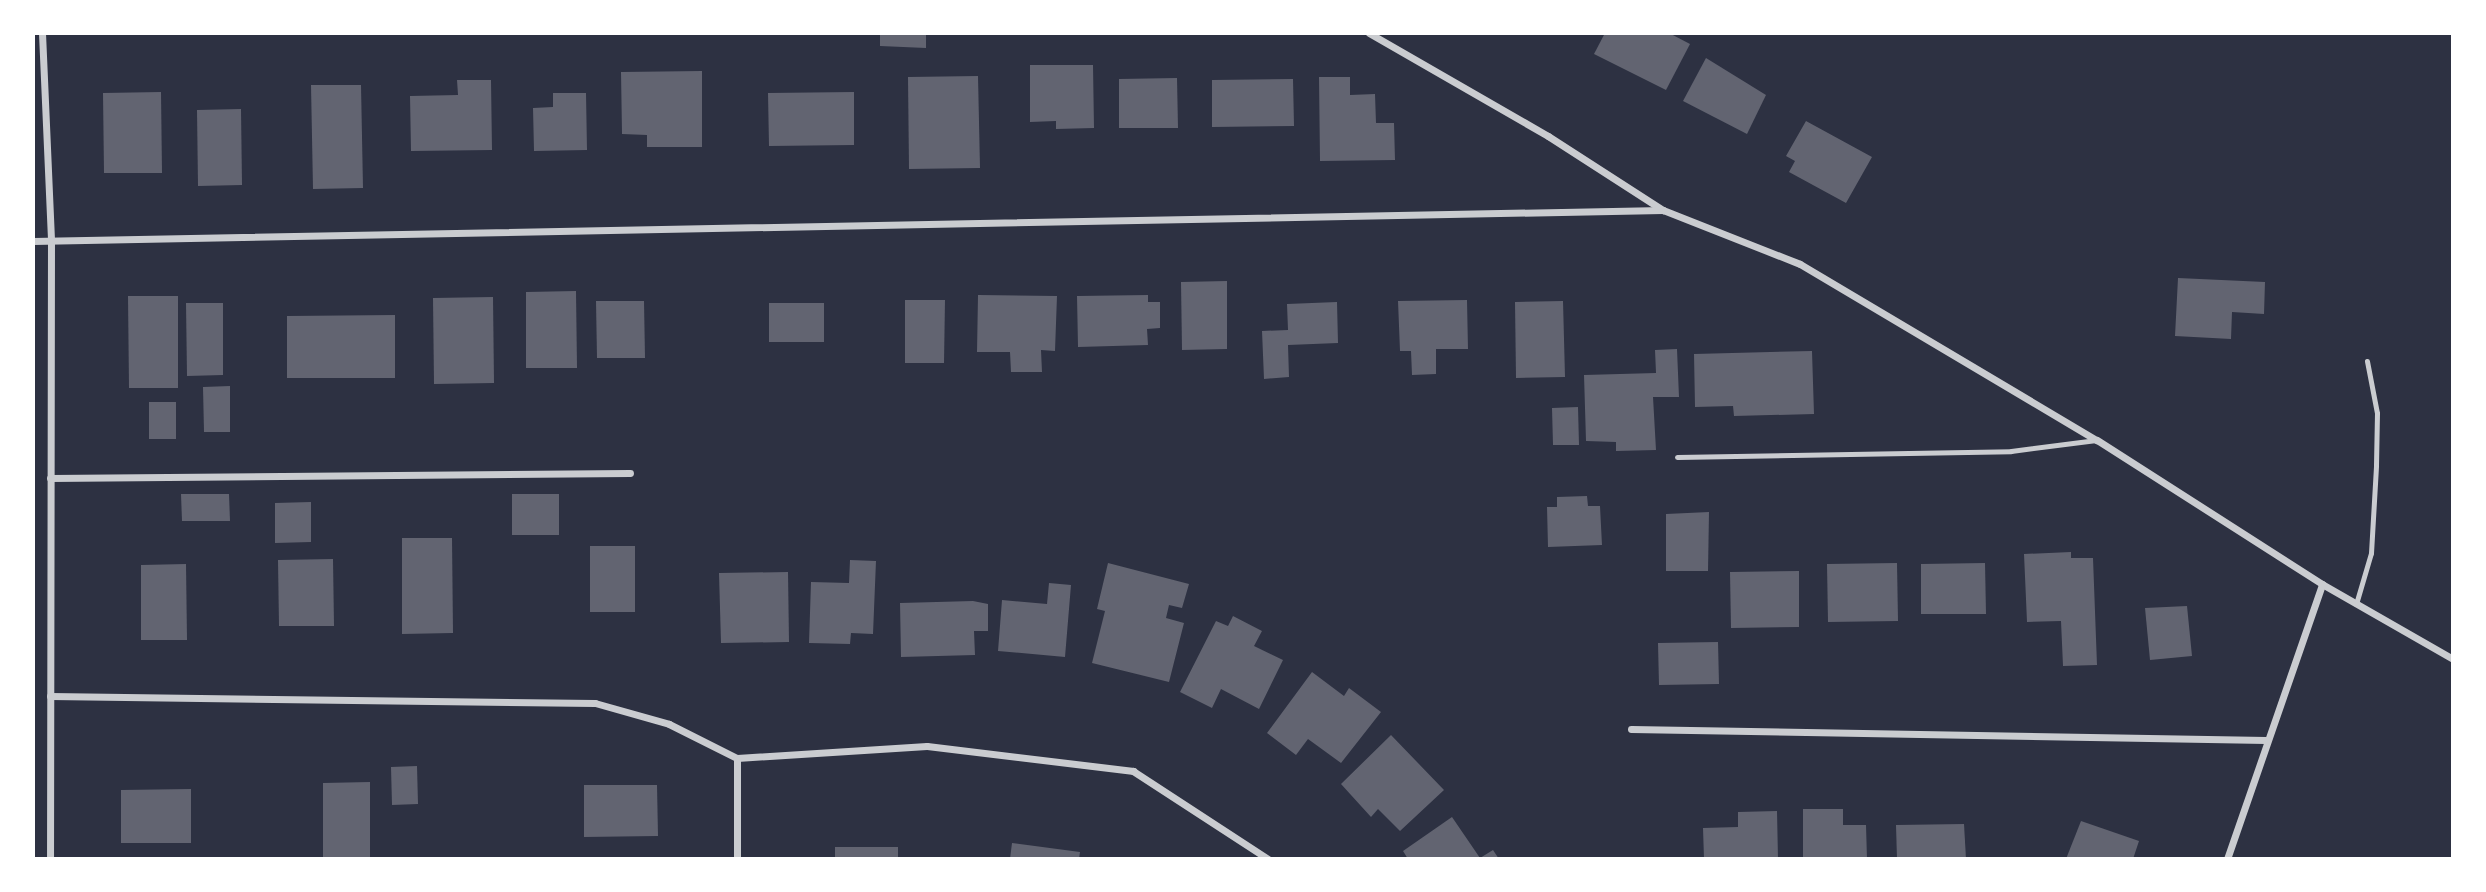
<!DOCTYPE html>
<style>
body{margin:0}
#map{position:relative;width:2486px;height:892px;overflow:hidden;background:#2d3142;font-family:Lato,sans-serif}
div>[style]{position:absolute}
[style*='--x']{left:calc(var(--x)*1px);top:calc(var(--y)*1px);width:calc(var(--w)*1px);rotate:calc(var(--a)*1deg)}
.building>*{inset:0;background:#626471}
.service>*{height:5px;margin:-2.5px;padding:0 2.5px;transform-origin:2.5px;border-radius:2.5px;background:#caccd0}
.minor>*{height:7px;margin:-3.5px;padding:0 3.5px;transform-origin:3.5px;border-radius:3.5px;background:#caccd0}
span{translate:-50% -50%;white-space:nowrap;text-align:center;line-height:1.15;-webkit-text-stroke:7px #fff;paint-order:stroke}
.frame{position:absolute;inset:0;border:35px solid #fff;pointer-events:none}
</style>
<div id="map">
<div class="building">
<div style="clip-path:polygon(880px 33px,926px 33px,926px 48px,880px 46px)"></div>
<div style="clip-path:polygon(1605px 33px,1669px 33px,1690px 44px,1666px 90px,1594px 54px)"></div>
<div style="clip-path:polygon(1706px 58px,1766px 95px,1747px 134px,1683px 101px)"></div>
<div style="clip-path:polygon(1030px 65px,1093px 65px,1094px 128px,1056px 129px,1056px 121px,1030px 122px)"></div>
<div style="clip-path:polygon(702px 71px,702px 147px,647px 147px,647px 135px,622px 134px,621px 72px)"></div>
<div style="clip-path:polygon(978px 76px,980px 168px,909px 169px,908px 77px)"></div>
<div style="clip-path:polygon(1319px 77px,1350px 77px,1350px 95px,1375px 94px,1376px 123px,1394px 123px,1395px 160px,1320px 161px)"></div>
<div style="clip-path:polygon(1177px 78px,1178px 128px,1119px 128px,1119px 79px)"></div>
<div style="clip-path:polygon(1293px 79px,1294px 126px,1212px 127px,1212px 80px)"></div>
<div style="clip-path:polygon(457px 80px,491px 80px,492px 150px,411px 151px,410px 96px,458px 95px)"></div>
<div style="clip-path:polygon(311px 85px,361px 85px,363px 188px,313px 189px)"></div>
<div style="clip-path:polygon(161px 92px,162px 173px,104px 173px,103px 93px)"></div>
<div style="clip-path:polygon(854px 92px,854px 145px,769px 146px,768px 93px)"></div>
<div style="clip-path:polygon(553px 93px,586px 93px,587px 150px,534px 151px,533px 108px,553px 107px)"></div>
<div style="clip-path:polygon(241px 109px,242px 185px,198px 186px,197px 110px)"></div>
<div style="clip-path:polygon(1806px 121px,1872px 157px,1846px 203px,1789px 172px,1795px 161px,1786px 156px)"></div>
<div style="clip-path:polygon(2178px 278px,2265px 282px,2264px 314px,2232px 312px,2231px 339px,2175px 336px)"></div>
<div style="clip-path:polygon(1227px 281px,1227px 349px,1182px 350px,1181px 282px)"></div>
<div style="clip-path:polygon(576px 291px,577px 368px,526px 368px,526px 292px)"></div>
<div style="clip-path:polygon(978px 295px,1057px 296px,1055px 351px,1041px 350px,1042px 372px,1011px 372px,1010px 352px,977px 352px)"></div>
<div style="clip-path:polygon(1148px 295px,1148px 302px,1160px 302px,1160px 328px,1147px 329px,1148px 345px,1078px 347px,1077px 296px)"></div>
<div style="clip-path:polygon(128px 296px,178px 296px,178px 388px,129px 388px)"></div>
<div style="clip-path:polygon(493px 297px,494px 383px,434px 384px,433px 298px)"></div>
<div style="clip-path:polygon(905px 300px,945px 300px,944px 363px,905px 363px)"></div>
<div style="clip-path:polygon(1467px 300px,1468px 349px,1436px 349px,1436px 374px,1412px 375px,1411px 351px,1400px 351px,1398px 301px)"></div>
<div style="clip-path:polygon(596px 301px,644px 301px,645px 358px,597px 358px)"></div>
<div style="clip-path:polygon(1563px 301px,1565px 377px,1516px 378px,1515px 302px)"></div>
<div style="clip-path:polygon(1337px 302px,1338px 343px,1288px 345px,1289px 377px,1264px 379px,1262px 331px,1288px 330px,1287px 304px)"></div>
<div style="clip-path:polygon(186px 303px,223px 303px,223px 375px,187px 376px)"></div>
<div style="clip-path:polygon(769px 303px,824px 303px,824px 342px,769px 342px)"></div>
<div style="clip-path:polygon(395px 315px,395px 378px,287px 378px,287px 316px)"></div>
<div style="clip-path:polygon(1677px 349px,1679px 397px,1653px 397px,1656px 450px,1616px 451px,1616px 442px,1586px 441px,1584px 375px,1656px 373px,1655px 350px)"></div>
<div style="clip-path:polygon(1812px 351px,1814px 414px,1734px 416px,1733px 406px,1695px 407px,1694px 354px)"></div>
<div style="clip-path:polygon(230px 386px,230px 432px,204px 432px,203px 387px)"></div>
<div style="clip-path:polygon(149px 402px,176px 402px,176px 439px,149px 439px)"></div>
<div style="clip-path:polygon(1578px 407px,1579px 445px,1553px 445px,1552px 408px)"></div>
<div style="clip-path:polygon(181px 494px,229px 494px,230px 521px,182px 521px)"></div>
<div style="clip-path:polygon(512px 494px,559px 494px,559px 535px,512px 535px)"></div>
<div style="clip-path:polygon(1587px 496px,1588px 506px,1600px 506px,1602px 545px,1548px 547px,1547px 507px,1557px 507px,1557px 497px)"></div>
<div style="clip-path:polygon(311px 502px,311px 542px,275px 543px,275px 503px)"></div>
<div style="clip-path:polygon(1709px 512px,1708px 571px,1666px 571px,1666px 514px)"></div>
<div style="clip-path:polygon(402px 538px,452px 538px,453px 633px,402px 634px)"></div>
<div style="clip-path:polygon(590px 546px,635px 546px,635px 612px,590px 612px)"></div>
<div style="clip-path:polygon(2071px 552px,2071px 558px,2093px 558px,2097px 665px,2063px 666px,2061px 621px,2027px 622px,2024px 554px)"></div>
<div style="clip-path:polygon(333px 559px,334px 626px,279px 626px,278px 560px)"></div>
<div style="clip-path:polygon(850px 560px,876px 561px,873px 634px,851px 633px,850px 644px,809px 643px,811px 582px,849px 583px)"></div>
<div style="clip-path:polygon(1108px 563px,1189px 584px,1182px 608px,1169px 605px,1166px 618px,1184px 623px,1169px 682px,1092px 663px,1105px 611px,1097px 609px)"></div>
<div style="clip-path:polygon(1897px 563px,1898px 621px,1828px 622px,1827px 564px)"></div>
<div style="clip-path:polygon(1985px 563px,1986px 614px,1921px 614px,1921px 564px)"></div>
<div style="clip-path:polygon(186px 564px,187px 640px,141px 640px,141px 565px)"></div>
<div style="clip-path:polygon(1799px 571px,1799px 627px,1731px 628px,1730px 572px)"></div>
<div style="clip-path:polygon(788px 572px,789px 642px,721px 643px,719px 573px)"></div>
<div style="clip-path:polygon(1049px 583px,1071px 585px,1065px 657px,998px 651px,1002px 600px,1047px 604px)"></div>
<div style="clip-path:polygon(973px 601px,988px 604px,988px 631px,974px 631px,975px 655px,901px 657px,900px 603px)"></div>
<div style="clip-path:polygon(2187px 606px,2192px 656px,2150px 660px,2145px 608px)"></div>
<div style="clip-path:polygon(1233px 616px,1262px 631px,1254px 646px,1283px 660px,1259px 709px,1221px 689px,1212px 708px,1180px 692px,1216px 621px,1228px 626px)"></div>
<div style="clip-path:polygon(1718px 642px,1719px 684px,1659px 685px,1658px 643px)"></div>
<div style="clip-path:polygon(1312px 672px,1344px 696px,1349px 688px,1381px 712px,1341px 763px,1308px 739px,1296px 755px,1267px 733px)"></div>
<div style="clip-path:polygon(1391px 735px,1444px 790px,1400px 831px,1378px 809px,1371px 817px,1341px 784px)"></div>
<div style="clip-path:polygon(417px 766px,418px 804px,392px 805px,391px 767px)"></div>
<div style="clip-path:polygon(370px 782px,370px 859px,323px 859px,323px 783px)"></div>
<div style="clip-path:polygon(584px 785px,657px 785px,658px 836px,584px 837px)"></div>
<div style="clip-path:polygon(191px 789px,191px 843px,121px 843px,121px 790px)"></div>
<div style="clip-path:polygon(1803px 809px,1843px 809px,1843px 825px,1866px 825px,1867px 859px,1803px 859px)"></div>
<div style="clip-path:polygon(1777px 811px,1778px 859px,1704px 859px,1703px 828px,1738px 827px,1738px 812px)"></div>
<div style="clip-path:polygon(1452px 817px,1480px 858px,1493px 850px,1499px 859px,1408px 859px,1403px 851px)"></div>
<div style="clip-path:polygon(2081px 821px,2139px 841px,2133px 859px,2066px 859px)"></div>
<div style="clip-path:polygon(1964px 824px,1966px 859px,1897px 859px,1896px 825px)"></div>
<div style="clip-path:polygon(1012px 843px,1080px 852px,1079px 859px,1010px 859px)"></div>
<div style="clip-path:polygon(835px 847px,898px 847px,898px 859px,835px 859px)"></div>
</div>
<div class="service">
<div style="--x:1677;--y:457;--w:334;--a:-1"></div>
<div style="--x:2011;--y:451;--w:86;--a:-7.4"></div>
<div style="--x:2356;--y:604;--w:53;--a:-73.6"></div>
<div style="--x:2371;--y:553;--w:88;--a:-86.7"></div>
<div style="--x:2376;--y:465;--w:52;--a:-88.9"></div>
<div style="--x:2377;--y:413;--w:53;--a:-100.9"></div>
</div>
<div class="minor">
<div style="--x:42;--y:33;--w:207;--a:87.5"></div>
<div style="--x:51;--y:240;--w:619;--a:90.09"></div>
<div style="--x:1369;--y:33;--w:207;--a:29.9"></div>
<div style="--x:1548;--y:136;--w:137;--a:32.8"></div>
<div style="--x:1663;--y:210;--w:147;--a:21.5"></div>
<div style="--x:1800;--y:264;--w:345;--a:30.7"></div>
<div style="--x:2097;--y:440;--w:267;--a:32.6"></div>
<div style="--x:2322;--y:584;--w:151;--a:29.8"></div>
<div style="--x:33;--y:241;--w:1630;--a:-1.09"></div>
<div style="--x:50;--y:478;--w:580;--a:-0.49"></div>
<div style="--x:50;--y:696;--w:545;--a:0.74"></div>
<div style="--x:595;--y:703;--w:77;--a:15.8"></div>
<div style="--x:669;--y:724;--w:76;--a:26.6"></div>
<div style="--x:1631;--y:729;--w:635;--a:0.99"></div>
<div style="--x:737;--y:758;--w:190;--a:-3.6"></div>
<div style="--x:927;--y:746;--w:208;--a:6.9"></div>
<div style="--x:1133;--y:771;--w:161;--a:33.1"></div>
<div style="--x:737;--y:758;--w:101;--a:90"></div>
<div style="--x:2227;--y:859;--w:291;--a:-70.9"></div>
</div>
<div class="frame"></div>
</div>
